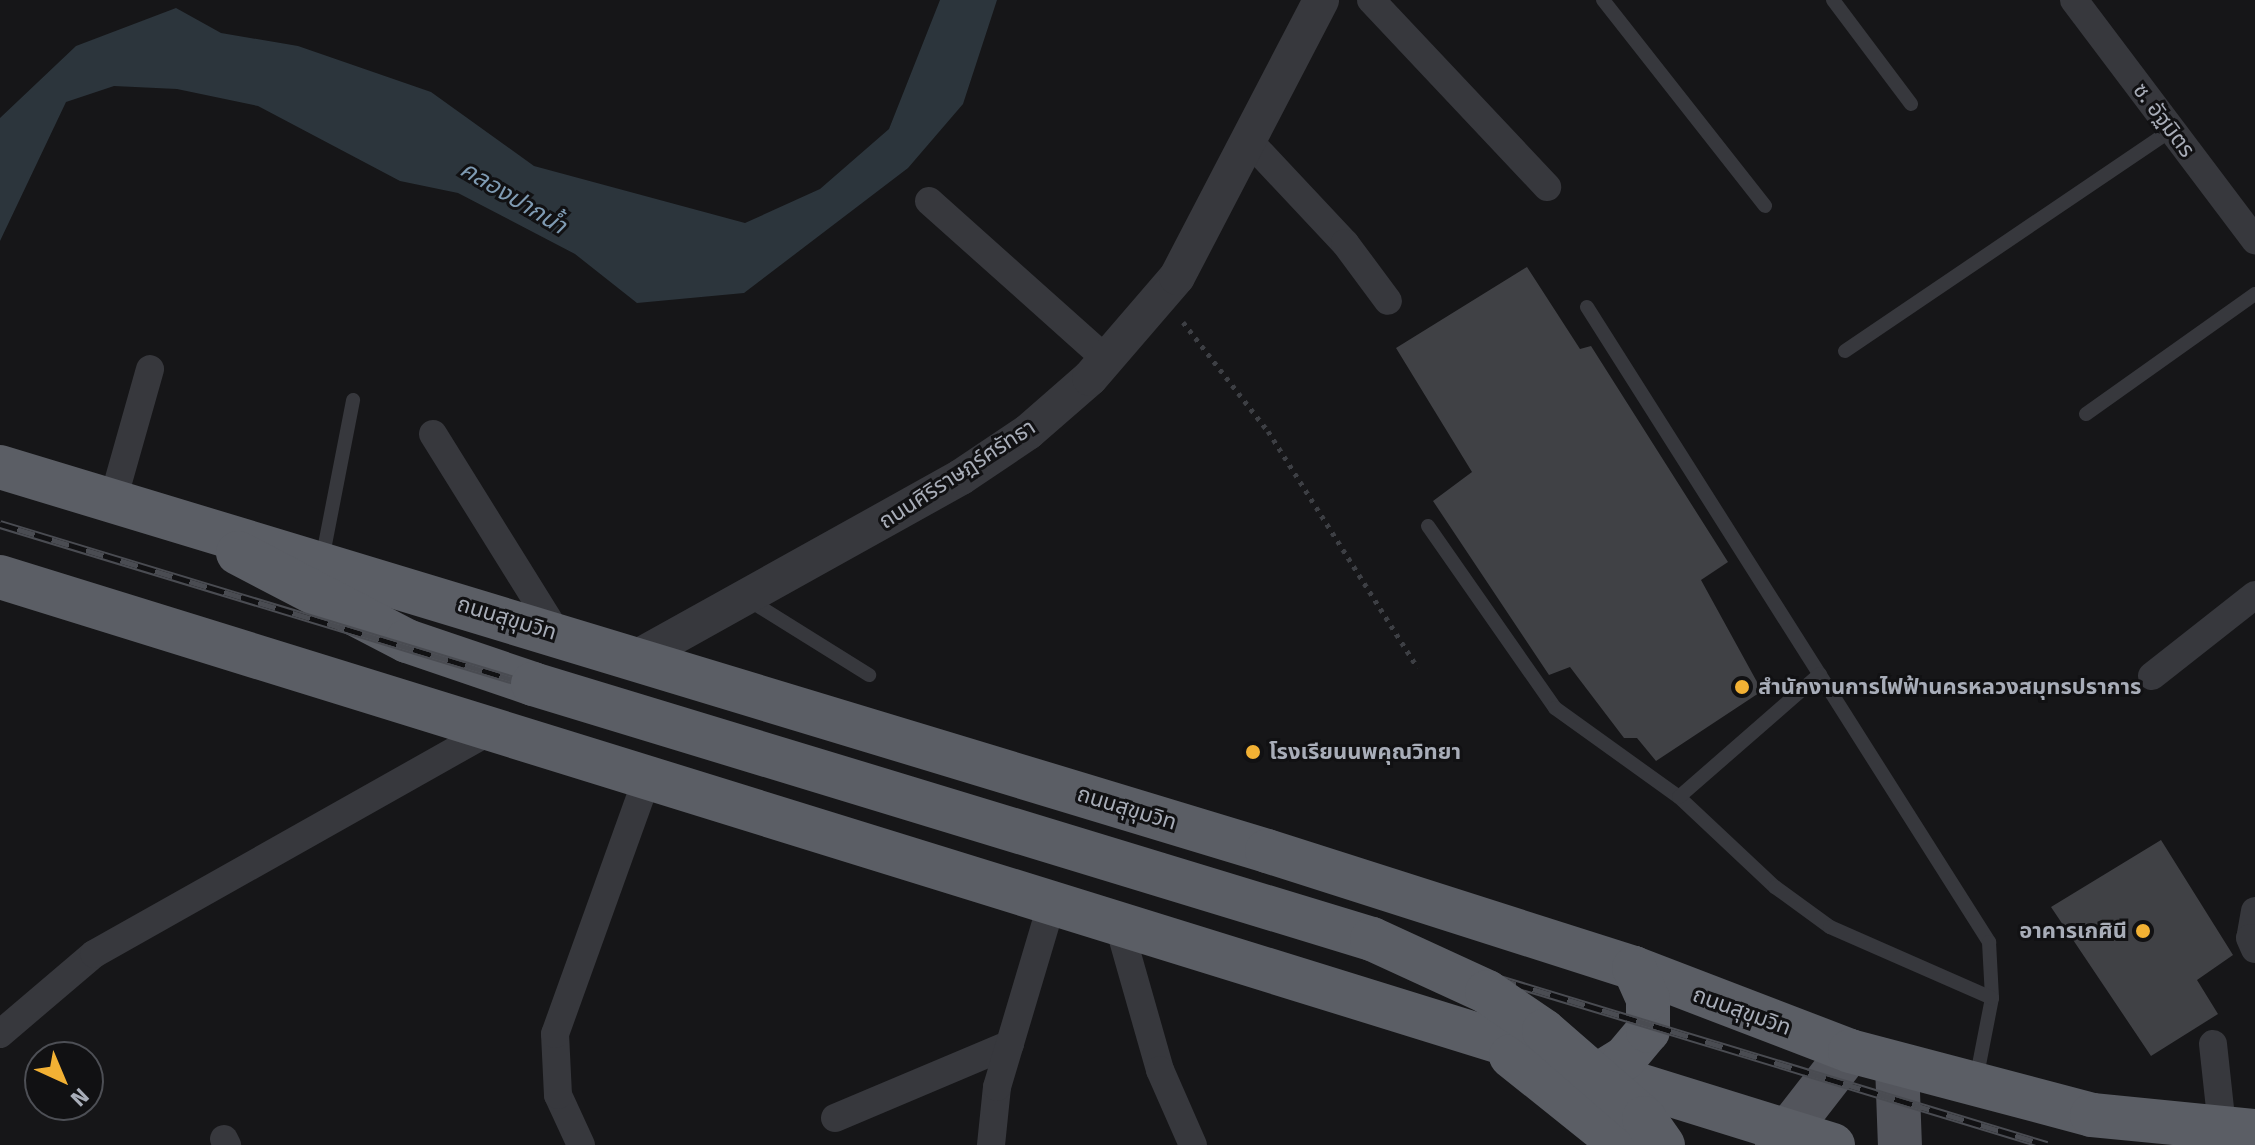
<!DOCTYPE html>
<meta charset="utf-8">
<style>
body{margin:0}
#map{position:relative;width:2255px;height:1145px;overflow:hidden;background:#161618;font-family:"Fira Sans","Noto Sans Thai",sans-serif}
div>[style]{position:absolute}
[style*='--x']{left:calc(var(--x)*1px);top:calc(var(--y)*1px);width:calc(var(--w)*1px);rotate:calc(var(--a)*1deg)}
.water>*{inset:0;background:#2c353c}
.building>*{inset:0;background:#404145}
.path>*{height:5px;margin-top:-2.5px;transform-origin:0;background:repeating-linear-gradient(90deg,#3d3f44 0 4px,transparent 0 10px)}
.service>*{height:14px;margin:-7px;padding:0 7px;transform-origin:7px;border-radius:7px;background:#37383d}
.minor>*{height:28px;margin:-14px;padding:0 14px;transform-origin:14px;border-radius:14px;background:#37383d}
.tertiary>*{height:36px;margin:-18px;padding:0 18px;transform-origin:18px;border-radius:18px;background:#37383d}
.primary>*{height:44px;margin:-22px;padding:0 22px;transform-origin:22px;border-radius:22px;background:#53555c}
.trunk>*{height:44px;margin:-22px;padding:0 22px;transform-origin:22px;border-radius:22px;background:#5b5e65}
.rail>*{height:9px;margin-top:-4.5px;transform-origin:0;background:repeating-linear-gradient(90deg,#111113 0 18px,#4a4c52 0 36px);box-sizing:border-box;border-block:2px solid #4a4c52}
.trunk-bridge>*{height:44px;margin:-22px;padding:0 22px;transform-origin:22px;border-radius:22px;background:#5b5e65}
.dots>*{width:22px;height:22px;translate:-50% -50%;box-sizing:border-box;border:4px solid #111113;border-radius:50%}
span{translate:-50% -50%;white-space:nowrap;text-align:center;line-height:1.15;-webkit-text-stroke:6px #111113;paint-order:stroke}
.street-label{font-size:22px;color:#a8adb8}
.poi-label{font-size:22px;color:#a8adb8;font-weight:700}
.left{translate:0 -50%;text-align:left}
.right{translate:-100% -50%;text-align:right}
.water-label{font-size:24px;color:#7f9bb3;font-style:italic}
.north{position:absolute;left:24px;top:1041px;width:80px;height:80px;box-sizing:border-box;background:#111113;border:2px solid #4d4f55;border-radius:50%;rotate:136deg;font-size:22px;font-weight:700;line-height:32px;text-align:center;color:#a8adb8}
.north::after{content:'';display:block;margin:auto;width:28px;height:36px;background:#f2b134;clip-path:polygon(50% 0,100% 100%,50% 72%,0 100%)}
</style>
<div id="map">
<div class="water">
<div style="clip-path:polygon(940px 0,997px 0,963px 104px,908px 168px,744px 293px,637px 303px,575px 254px,458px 193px,400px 181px,258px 106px,177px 89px,114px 86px,66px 102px,0 241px,0 118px,76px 46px,176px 8px,221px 33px,298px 46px,431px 92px,534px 166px,745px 223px,820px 189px,889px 129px)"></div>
</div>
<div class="building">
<div style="clip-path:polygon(1527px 267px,1580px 349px,1591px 346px,1728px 562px,1701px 580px,1762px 691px,1656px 761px,1637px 738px,1624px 738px,1570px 667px,1549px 675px,1433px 501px,1472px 472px,1396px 348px)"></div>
<div style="clip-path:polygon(2161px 840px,2233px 955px,2197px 980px,2218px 1014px,2151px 1056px,2051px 907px)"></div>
</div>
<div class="path">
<div style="--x:1183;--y:322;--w:138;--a:52.1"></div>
<div style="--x:1268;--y:431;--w:280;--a:57.7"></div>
</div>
<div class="service">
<div style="--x:1603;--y:0;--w:262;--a:51.8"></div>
<div style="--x:1833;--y:0;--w:130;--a:53.1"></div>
<div style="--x:1587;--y:307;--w:752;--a:57.66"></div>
<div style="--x:1989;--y:942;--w:56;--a:86.9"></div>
<div style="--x:1992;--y:998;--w:84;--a:101"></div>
<div style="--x:1845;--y:351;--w:394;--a:-34.1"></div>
<div style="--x:2086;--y:414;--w:207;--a:-35.4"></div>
<div style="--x:1428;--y:526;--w:222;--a:55.1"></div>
<div style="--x:1555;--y:708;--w:153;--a:35.7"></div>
<div style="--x:1679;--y:797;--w:132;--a:43.2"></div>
<div style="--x:1775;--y:887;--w:68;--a:36"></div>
<div style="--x:1830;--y:927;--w:177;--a:23.7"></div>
<div style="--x:322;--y:560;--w:163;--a:-79"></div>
<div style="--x:747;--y:599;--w:144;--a:31.9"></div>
<div style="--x:1679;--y:797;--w:187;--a:-41.1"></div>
</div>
<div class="minor">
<div style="--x:1371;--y:0;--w:257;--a:46.7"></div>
<div style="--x:2074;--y:0;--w:301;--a:53"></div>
<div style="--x:1250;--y:142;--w:139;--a:46.8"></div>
<div style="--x:1345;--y:243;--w:72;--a:53.4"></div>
<div style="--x:929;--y:201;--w:239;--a:41.8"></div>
<div style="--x:433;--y:434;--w:234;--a:58.1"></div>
<div style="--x:113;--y:500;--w:136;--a:-74.2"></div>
<div style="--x:2152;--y:676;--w:131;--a:-38.2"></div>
<div style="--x:2255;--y:911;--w:27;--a:100"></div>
<div style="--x:2250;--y:938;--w:12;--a:66"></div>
<div style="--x:1119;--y:926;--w:150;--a:74.1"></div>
<div style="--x:1160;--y:1070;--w:82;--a:66.3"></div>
<div style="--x:0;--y:1034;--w:123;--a:-40.4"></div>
<div style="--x:94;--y:954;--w:460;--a:-29.4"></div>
<div style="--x:2213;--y:1044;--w:83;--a:83.8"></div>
<div style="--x:835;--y:1118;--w:190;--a:-22.9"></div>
<div style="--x:224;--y:1139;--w:7;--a:63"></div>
<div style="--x:581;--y:1145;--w:55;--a:-114.7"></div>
<div style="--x:558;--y:1095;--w:61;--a:-92.8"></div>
<div style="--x:555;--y:1034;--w:275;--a:-70.2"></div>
<div style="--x:991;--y:1145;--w:58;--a:-84.1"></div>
<div style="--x:997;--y:1087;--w:193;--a:-73.4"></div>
</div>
<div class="tertiary">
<div style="--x:636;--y:658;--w:372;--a:-29.1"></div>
<div style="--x:961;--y:477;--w:81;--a:-33.9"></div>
<div style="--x:1028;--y:432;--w:82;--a:-41.1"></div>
<div style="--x:1090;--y:378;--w:133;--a:-49.3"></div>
<div style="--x:1177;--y:277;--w:312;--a:-62.5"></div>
</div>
<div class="primary">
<div style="--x:1897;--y:1065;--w:80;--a:87.9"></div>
<div style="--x:1777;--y:1145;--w:119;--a:-52.2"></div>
</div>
<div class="trunk">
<div style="--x:0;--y:467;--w:1324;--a:16.86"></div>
<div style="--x:1267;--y:851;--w:385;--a:17.7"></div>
<div style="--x:1634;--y:968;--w:231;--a:21"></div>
<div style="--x:1850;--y:1051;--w:250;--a:14.8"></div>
<div style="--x:2092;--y:1115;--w:164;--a:5.6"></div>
<div style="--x:238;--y:553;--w:191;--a:27.5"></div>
<div style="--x:407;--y:641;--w:133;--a:18.8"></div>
<div style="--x:0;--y:577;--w:1919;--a:17.22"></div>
<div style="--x:1511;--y:1056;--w:142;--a:38.7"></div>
<div style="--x:1599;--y:1074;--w:31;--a:-32"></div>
<div style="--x:1625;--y:1058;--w:35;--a:-50"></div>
<div style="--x:1648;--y:1031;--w:32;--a:-90"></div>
<div style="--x:1648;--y:999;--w:34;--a:-114"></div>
</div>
<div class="rail">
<div style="--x:0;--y:524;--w:2139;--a:16.88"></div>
</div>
<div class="trunk-bridge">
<div style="--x:533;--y:684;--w:877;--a:16.91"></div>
<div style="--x:1372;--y:939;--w:127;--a:24.7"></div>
<div style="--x:1487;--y:992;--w:69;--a:34.4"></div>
<div style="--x:1544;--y:1031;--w:133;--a:41"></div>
<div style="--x:1644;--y:1118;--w:33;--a:55"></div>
</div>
<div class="dots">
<div style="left:1742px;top:687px;background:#f2b134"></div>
<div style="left:1253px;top:752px;background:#f2b134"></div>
<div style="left:2143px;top:931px;background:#f2b134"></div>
</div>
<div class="street-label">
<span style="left:2164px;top:120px;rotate:53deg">ซ. อัฐมิตร</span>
<span style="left:957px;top:474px;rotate:-33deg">ถนนศิริราษฎร์ศรัทธา</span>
<span style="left:507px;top:618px;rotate:17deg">ถนนสุขุมวิท</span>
<span style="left:1127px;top:808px;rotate:17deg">ถนนสุขุมวิท</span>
<span style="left:1742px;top:1011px;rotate:20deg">ถนนสุขุมวิท</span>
</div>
<div class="poi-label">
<span class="left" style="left:1758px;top:687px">สำนักงานการไฟฟ้านครหลวงสมุทรปราการ</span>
<span class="left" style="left:1269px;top:752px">โรงเรียนนพคุณวิทยา</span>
<span class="right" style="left:2127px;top:931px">อาคารเกศินี</span>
</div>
<div class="water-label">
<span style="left:513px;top:198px;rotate:31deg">คลองปากน้ำ</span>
</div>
<div class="north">N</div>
</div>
